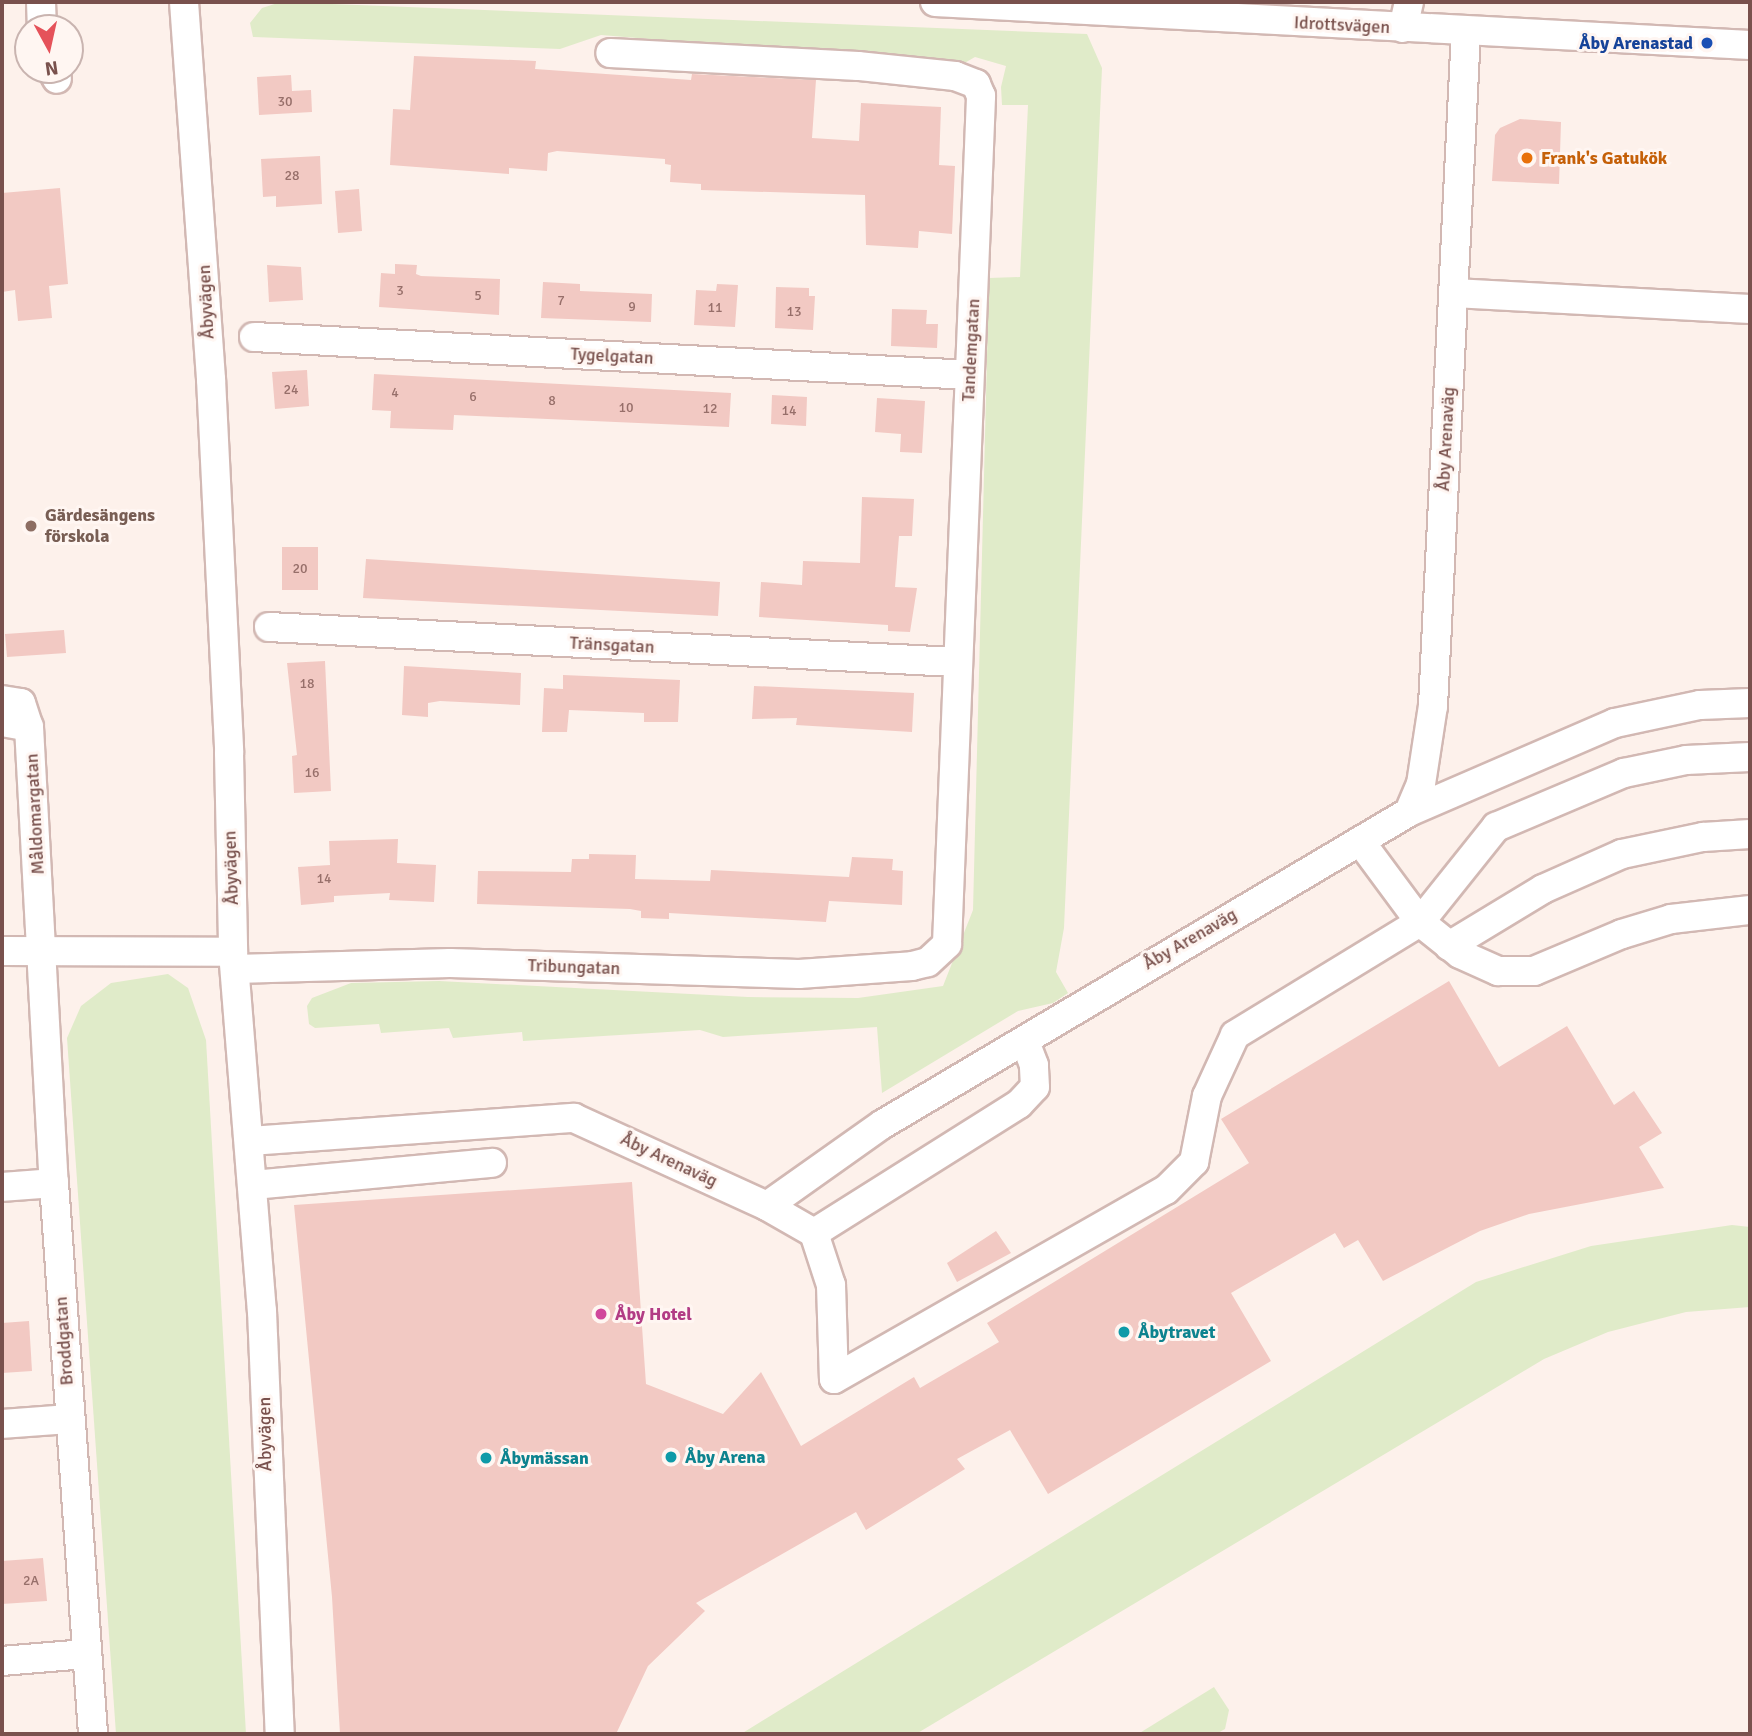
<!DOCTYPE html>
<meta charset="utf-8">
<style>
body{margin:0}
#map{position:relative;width:1752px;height:1736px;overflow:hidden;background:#fdf1eb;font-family:Signika,sans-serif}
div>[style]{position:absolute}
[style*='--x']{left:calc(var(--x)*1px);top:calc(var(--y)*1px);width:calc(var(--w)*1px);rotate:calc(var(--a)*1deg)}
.green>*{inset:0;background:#e0ebc9}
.building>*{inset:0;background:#f2c9c3}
.roads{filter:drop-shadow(2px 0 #d2b8b3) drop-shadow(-2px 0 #d2b8b3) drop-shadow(0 2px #d2b8b3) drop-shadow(0 -2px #d2b8b3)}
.minor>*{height:28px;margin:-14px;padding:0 14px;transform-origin:14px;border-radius:14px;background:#fff}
.dots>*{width:19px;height:19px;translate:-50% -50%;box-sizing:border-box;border:4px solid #fff6f2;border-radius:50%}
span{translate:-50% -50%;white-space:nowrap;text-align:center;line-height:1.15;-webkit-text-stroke:6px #fff6f2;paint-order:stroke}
.number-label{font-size:14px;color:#976f6a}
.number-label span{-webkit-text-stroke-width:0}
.street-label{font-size:18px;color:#79514d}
.transit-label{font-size:18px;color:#164399;font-weight:700}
.right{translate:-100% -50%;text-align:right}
.food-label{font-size:18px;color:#c56008;font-weight:700}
.left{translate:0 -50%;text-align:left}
.education-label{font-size:18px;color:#785e54;font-weight:700}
.hotel-label{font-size:18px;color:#b23c85;font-weight:700}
.culture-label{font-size:18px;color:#0d838f;font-weight:700}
.frame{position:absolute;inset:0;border:4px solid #79514d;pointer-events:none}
.north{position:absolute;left:14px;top:14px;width:70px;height:70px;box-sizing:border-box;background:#fff6f2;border:2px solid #c9b4b0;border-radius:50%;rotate:172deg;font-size:19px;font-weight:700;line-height:28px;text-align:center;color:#79514d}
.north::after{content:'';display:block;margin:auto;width:24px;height:32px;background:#e5525a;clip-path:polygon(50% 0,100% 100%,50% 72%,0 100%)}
</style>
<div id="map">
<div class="green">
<div style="clip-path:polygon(281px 2px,1087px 34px,1102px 68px,1064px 928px,1056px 972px,1068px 993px,1053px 1003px,1018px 1011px,882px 1093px,877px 1027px,723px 1037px,700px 1030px,523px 1041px,522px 1032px,453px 1038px,449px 1028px,381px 1033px,379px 1024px,315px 1028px,309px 1024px,307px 1006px,312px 998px,351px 983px,439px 981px,748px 997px,858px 998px,943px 986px,973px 910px,989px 278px,1020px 277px,1028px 105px,1002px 105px,1001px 87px,1006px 66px,975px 57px,961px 65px,601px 35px,560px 49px,253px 37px,250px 23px,262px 8px)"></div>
<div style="clip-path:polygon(168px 974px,188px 988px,206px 1040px,246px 1734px,116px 1734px,67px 1038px,81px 1006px,111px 983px)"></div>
<div style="clip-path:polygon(1732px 1225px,1750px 1227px,1750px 1307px,1686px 1312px,1608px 1332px,1544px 1359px,916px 1734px,741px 1734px,1476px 1282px,1591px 1246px)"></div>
<div style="clip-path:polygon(1214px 1687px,1229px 1710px,1225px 1729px,1216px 1734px,1138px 1734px)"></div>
</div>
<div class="building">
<div style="clip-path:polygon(414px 56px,536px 61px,535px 69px,691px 80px,692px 74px,816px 80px,812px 138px,859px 141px,861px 103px,941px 107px,939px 165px,955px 166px,952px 234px,919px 231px,918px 248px,866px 245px,865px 195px,701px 190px,701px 184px,670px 182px,671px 165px,665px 164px,665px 159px,557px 151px,548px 153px,547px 171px,509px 168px,509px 174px,390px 165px,393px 109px,410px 110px)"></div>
<div style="clip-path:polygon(291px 75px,292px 91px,311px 90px,312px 112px,259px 115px,257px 77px)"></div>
<div style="clip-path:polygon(1520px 119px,1561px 122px,1559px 184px,1492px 181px,1495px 135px,1500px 128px)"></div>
<div style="clip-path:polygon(320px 156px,322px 204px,276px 207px,276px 196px,263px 197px,261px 159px)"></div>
<div style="clip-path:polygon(60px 188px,68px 284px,49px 286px,52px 318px,18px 321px,15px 290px,2px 292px,2px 193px)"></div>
<div style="clip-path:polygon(359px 189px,362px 231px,338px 233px,335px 191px)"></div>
<div style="clip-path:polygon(395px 264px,417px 265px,416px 274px,421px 276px,500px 279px,499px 315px,379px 307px,381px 273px,395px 274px)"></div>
<div style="clip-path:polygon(267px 265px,301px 267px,303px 300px,269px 302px)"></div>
<div style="clip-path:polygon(543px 282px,580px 284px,580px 291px,652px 294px,651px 322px,541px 318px)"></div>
<div style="clip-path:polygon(717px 284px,738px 285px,735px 327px,694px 325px,696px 290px,716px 291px)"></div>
<div style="clip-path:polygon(776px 287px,809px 288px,809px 296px,815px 296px,813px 330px,775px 328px)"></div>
<div style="clip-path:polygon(892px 309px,927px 310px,926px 324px,938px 324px,937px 348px,891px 346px)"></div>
<div style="clip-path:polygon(307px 370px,309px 406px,275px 409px,272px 372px)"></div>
<div style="clip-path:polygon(374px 374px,731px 393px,729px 427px,454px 415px,453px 430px,390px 428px,391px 411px,372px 410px)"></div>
<div style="clip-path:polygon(772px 395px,807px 397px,806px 426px,771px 424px)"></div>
<div style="clip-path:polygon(877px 398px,925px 401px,922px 453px,900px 452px,901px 434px,875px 432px)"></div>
<div style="clip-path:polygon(862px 497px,914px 499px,912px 536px,899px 536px,895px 587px,917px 588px,910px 632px,888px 631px,888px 625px,759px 617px,761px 582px,802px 585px,803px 561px,860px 563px)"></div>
<div style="clip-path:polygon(282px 547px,318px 547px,318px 590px,282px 590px)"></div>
<div style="clip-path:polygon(366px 559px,720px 582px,718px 616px,363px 598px)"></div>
<div style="clip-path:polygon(64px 630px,66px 653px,7px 657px,5px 634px)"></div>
<div style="clip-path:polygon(325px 661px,331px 791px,294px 793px,292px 756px,297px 755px,287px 663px)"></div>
<div style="clip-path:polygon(404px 666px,521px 673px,520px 705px,440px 701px,428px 703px,428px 717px,402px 715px)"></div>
<div style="clip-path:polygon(563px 675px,680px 680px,678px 722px,644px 722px,644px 713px,569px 710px,567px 732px,542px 732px,544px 688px,563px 689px)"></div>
<div style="clip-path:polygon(754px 686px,914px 693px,912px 732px,796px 725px,797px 718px,752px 719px)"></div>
<div style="clip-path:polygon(398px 839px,397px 863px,436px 865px,434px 902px,389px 900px,390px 893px,334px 896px,334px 902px,301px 905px,298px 867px,330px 865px,329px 841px)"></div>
<div style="clip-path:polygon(589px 854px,636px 855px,635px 879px,710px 881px,711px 870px,849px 877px,852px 857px,893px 859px,892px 870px,903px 871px,902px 905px,829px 901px,826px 922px,669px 913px,669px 919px,641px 918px,641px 911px,630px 909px,477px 904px,478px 871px,571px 872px,572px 859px,589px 859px)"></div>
<div style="clip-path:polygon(1449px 981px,1499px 1067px,1567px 1026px,1614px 1105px,1634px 1091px,1662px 1133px,1639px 1147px,1664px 1188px,1529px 1214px,1480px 1231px,1383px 1281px,1358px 1240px,1344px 1248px,1335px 1233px,1231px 1293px,1271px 1361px,1048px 1494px,1010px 1430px,957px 1459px,965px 1469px,866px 1530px,856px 1512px,696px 1603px,705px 1611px,648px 1666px,616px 1734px,340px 1734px,332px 1597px,294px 1205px,632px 1182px,646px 1384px,723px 1414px,761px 1372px,801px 1446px,914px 1377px,920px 1388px,999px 1342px,987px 1323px,1249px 1163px,1221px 1119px)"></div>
<div style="clip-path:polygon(996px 1231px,1011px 1253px,957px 1282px,947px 1263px)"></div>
<div style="clip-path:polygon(29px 1321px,32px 1371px,2px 1373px,2px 1323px)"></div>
<div style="clip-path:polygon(43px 1558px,47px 1601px,2px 1604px,2px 1561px)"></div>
</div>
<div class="roads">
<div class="minor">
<div style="--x:41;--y:2;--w:26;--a:88"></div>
<div style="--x:184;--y:2;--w:378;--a:85.9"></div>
<div style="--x:211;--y:379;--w:374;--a:87.2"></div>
<div style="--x:229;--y:753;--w:199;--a:88.8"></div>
<div style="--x:233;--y:952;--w:360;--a:85.4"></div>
<div style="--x:262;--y:1311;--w:423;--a:87.6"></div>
<div style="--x:935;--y:2;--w:816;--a:3.02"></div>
<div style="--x:1403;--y:28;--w:27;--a:-77"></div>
<div style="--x:52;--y:70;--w:10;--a:61"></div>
<div style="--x:1454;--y:293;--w:296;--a:3.1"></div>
<div style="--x:254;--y:337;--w:716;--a:3.04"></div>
<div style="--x:269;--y:627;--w:687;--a:2.92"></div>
<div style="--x:2;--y:700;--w:19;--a:9"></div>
<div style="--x:21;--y:703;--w:25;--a:72"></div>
<div style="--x:29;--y:727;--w:457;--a:86.9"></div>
<div style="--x:54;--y:1183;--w:552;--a:85.95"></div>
<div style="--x:2;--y:722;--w:27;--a:10"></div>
<div style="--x:1409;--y:812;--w:224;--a:-23.4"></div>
<div style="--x:1615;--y:723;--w:87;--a:-12"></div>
<div style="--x:1700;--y:705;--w:50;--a:-2.3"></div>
<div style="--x:1360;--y:841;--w:101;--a:53.5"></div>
<div style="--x:1420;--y:922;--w:51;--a:38.7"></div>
<div style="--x:1460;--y:954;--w:42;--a:24.1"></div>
<div style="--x:1498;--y:971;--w:36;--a:0"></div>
<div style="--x:1534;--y:971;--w:95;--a:-22.8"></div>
<div style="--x:1622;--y:934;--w:51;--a:-17"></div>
<div style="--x:1671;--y:919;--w:80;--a:-6.5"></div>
<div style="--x:1449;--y:946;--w:110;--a:-31.2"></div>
<div style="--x:1543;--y:889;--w:86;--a:-23.9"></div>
<div style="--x:1622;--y:854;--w:83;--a:-11.9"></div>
<div style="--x:1703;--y:837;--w:47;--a:-3.7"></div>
<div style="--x:2;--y:951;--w:231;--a:0.2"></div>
<div style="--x:235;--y:969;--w:215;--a:-1.6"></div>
<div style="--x:450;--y:963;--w:349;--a:1.8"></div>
<div style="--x:799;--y:974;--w:113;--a:-4"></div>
<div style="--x:912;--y:966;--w:16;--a:-14"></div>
<div style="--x:928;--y:962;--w:26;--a:-43"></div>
<div style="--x:947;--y:944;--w:849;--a:-87.7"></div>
<div style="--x:981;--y:96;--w:13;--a:-113"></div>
<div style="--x:976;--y:84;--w:22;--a:-159"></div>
<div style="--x:955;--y:76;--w:98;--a:-174.1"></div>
<div style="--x:858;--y:66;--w:248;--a:-177"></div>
<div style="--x:250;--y:1141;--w:325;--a:-4.1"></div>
<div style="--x:574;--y:1118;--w:212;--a:24.5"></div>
<div style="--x:767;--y:1206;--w:142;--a:-35.3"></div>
<div style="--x:883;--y:1124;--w:612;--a:-30.67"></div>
<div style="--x:1409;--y:812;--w:30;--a:-67"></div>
<div style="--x:1421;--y:784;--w:79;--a:-81.3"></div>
<div style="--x:1433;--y:706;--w:675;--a:-87.2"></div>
<div style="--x:253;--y:1185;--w:240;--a:-5.3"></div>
<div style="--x:2;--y:1187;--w:52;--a:-4.4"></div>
<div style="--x:767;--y:1206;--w:54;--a:29.9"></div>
<div style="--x:814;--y:1233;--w:242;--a:-32.2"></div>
<div style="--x:1019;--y:1104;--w:23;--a:-47"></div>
<div style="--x:1035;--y:1087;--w:22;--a:-93"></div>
<div style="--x:1034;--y:1065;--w:26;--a:-111"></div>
<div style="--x:814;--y:1233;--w:55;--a:71.9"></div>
<div style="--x:831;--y:1285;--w:94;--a:88.2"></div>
<div style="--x:834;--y:1379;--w:382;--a:-29.7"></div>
<div style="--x:1166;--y:1190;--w:40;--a:-45"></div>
<div style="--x:1194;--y:1162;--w:67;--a:-78.9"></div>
<div style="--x:1207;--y:1096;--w:67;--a:-65.3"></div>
<div style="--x:1235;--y:1035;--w:217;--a:-31.4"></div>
<div style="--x:1420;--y:922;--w:122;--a:-51.3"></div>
<div style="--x:1496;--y:827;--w:139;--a:-22.9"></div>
<div style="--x:1624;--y:773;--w:63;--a:-11.8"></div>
<div style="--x:1686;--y:760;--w:64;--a:-2.7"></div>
<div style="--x:2;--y:1424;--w:67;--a:-4.3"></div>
<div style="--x:2;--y:1661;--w:84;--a:-4.8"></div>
</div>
</div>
<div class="dots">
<div style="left:1707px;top:43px;background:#1a4fb4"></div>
<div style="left:1527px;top:158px;background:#e8710a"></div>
<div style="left:31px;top:526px;background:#8d6e63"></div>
<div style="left:601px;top:1314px;background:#d1479c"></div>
<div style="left:1124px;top:1332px;background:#0f9aa8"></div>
<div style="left:671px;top:1457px;background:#0f9aa8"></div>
<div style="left:486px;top:1458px;background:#0f9aa8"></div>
</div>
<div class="number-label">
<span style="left:285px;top:102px">30</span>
<span style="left:292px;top:176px">28</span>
<span style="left:400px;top:291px">3</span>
<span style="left:478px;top:296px">5</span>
<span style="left:561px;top:301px">7</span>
<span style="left:632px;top:307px">9</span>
<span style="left:715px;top:308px">11</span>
<span style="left:794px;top:312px">13</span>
<span style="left:291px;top:390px">24</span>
<span style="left:395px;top:393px">4</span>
<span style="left:473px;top:397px">6</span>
<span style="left:552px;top:401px">8</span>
<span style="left:626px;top:408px">10</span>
<span style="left:710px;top:409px">12</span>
<span style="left:789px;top:411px">14</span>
<span style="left:300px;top:569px">20</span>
<span style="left:307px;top:684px">18</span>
<span style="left:312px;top:773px">16</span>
<span style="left:324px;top:879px">14</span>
<span style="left:31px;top:1581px">2A</span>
</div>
<div class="street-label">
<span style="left:1342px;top:25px;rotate:3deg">Idrottsvägen</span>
<span style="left:206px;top:302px;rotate:-93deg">Åbyvägen</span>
<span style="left:971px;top:350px;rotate:-87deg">Tandemgatan</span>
<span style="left:612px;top:356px;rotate:3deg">Tygelgatan</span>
<span style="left:1446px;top:439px;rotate:-87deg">Åby Arenaväg</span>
<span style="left:612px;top:645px;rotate:3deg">Tränsgatan</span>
<span style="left:35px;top:814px;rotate:-93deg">Måldomargatan</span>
<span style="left:231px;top:868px;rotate:-92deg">Åbyvägen</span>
<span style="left:1190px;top:939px;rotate:-30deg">Åby Arenaväg</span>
<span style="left:574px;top:967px;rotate:2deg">Tribungatan</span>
<span style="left:669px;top:1160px;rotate:25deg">Åby Arenaväg</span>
<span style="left:64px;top:1341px;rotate:-94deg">Broddgatan</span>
<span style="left:265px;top:1434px;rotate:-91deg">Åbyvägen</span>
</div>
<div class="transit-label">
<span class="right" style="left:1693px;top:43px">Åby Arenastad</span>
</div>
<div class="food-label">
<span class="left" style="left:1541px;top:158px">Frank's Gatukök</span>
</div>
<div class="education-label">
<span class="left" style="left:45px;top:526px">Gärdesängens<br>förskola</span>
</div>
<div class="hotel-label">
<span class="left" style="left:615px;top:1314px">Åby Hotel</span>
</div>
<div class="culture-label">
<span class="left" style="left:1138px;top:1332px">Åbytravet</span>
<span class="left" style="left:685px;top:1457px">Åby Arena</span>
<span class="left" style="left:500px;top:1458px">Åbymässan</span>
</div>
<div class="frame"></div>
<div class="north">N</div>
</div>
